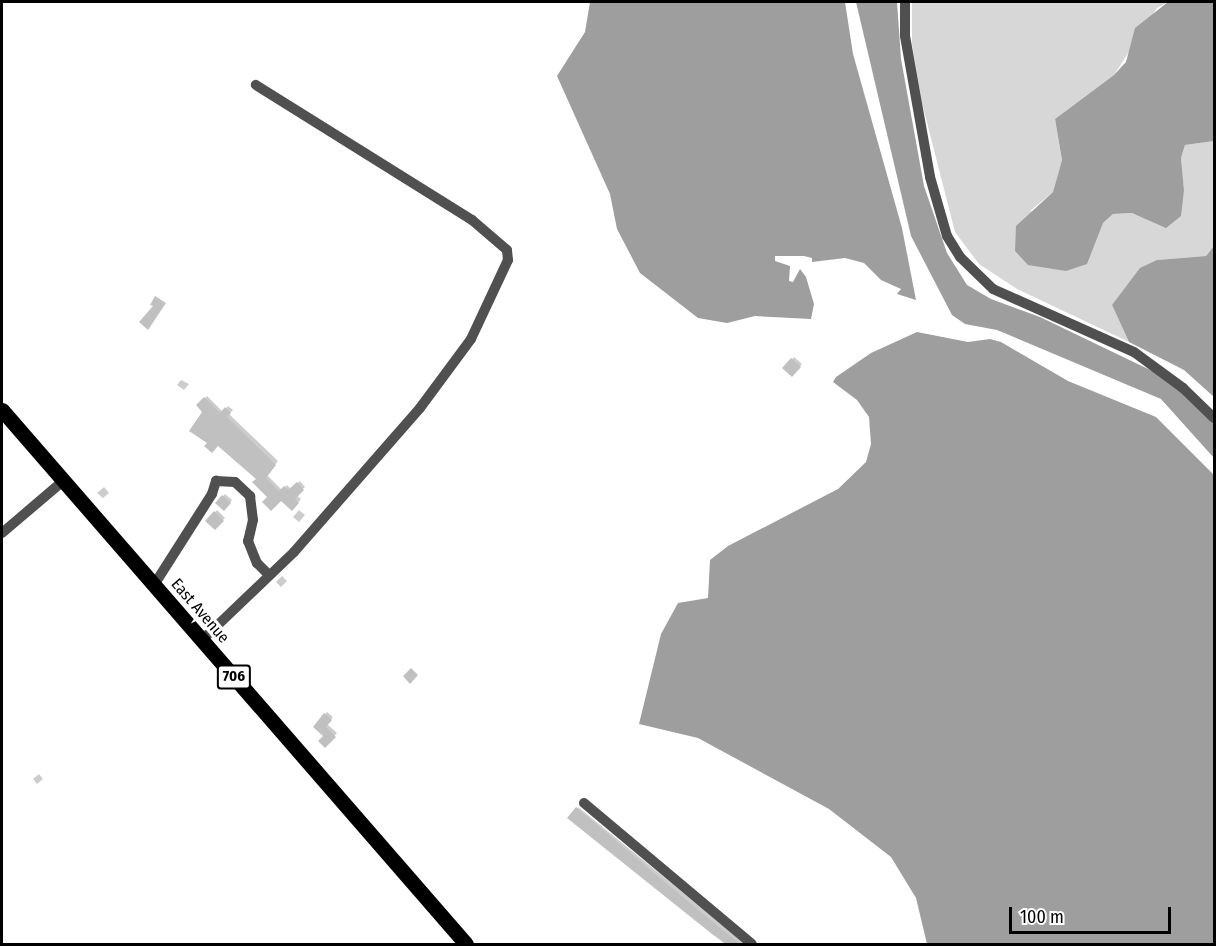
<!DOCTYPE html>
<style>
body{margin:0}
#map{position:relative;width:1216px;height:946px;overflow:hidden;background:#fff;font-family:"Fira Sans Condensed",sans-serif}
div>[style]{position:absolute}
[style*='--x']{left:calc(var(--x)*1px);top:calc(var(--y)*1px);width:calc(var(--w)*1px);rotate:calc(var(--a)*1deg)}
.green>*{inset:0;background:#d7d7d7}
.water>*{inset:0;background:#9e9e9e}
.shadow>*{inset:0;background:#0003}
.building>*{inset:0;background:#c0c0c0}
.street>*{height:10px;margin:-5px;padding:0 5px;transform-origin:5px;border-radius:5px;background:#505050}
.primary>*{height:15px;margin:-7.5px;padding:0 7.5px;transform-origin:7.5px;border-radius:7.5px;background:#000}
span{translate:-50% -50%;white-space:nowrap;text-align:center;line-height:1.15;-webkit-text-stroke:6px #fff;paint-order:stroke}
.shield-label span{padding:2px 4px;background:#fff;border:2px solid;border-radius:4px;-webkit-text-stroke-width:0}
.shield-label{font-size:15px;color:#000;font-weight:700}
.street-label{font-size:16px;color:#000}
.frame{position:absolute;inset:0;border:3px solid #000;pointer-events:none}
.scale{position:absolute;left:1009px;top:907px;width:162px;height:27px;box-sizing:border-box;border:3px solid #000;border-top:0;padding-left:8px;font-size:18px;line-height:21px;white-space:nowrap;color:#000;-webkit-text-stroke:4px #fff;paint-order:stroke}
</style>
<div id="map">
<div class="green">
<div style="clip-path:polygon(912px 2px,1168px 2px,1157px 8px,1114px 75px,1055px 119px,1062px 160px,1053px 192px,1030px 211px,1103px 223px,1113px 214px,1132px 213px,1146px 218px,1184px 190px,1181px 158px,1185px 145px,1214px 141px,1214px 246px,1206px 256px,1157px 260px,1112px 305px,1129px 342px,1017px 289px,979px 264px,955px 232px,922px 103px,912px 44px)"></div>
</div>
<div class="water">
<div style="clip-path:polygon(590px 2px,845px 2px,853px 54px,902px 228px,916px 300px,897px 294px,901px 289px,881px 280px,864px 263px,845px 258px,812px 262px,812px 258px,804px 256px,775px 256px,775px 261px,790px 266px,789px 281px,793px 282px,800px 269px,806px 277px,814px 304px,811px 319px,755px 316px,727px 323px,698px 318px,640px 273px,617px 229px,610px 194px,557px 76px,585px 32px)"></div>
<div style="clip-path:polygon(856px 2px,897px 2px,901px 59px,924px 186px,947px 253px,967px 285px,991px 299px,1040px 317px,1171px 380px,1214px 420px,1214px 458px,1161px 399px,997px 330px,965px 324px,952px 315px,911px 236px)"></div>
<div style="clip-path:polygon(1168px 2px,1214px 2px,1214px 141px,1185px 145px,1181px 158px,1184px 190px,1181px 216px,1166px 228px,1132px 213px,1113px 214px,1103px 223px,1087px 264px,1066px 271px,1028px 265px,1015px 251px,1016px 226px,1053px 192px,1062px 160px,1055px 119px,1114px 75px,1126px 62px,1135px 28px)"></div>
<div style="clip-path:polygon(1214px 246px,1214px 397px,1184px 370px,1129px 342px,1112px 305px,1140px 268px,1157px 260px,1206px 256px)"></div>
<div style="clip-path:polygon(917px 332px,968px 342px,990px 339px,1001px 342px,1068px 381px,1156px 417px,1214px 475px,1214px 944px,927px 944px,916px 898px,891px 857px,829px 809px,698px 738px,639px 724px,661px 634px,678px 603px,708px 598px,710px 560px,728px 546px,838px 489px,866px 462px,871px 444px,869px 417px,857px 400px,833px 382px,836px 377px,871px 353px)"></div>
</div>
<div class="shadow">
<div style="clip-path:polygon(794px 357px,802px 364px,792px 375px,784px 368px)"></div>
<div style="clip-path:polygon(181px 380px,189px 384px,184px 390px,177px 385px)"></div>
<div style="clip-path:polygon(207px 396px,223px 412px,228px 406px,233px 410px,229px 414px,278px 461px,267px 475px,282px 490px,287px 485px,291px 489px,300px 481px,305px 487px,296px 495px,301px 499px,292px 509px,281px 499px,269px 497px,258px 479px,218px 444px,209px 443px,204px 412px,198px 405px)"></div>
<div style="clip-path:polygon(104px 487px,109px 493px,103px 498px,97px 493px)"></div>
<div style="clip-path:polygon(225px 494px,232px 500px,224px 509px,217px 503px)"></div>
<div style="clip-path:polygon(217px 510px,225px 518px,215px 528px,207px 521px)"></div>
<div style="clip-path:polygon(299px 510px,305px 515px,299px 522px,293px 517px)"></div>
<div style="clip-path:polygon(282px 576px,287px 581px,281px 587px,276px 582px)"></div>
<div style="clip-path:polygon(327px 712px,333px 717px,327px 724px,337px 733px,325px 746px,325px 735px,315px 727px)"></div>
<div style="clip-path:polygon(39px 774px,43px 779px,37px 784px,33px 779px)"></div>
<div style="clip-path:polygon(578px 807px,746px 944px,731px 944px,569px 818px)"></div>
</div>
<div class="building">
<div style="clip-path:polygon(155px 296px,166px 303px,148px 330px,139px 322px,153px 306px,150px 305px)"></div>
<div style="clip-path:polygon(791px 358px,801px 367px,792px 377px,782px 368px)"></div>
<div style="clip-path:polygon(204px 397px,220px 413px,225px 407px,231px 413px,227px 417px,276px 465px,266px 478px,279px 491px,284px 486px,288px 490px,297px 482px,304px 490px,295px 499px,299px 503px,292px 511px,281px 501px,271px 511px,262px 502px,267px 497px,252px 482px,256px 479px,218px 446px,212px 453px,204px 446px,207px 443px,189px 431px,202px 412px,196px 405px)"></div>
<div style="clip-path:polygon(222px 495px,231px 503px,224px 511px,215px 503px)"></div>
<div style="clip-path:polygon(214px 511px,224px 521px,215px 530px,205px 521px)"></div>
<div style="clip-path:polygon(411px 668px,418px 675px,410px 684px,403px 676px)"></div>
<div style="clip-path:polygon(324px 713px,332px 720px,326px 727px,336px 737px,325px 748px,318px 741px,323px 736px,313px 727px)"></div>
<div style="clip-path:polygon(576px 807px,673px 889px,741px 945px,727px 945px,712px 934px,567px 818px)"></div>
</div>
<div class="street">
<div style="--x:905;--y:2;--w:34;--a:90"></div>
<div style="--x:905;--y:36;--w:143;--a:79.9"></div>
<div style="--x:930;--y:177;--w:61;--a:73.9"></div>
<div style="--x:947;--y:236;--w:25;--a:58"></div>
<div style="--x:960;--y:257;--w:46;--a:44.1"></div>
<div style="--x:993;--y:289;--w:154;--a:24.1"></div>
<div style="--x:1134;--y:352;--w:61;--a:36.3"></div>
<div style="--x:1183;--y:388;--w:43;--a:44.1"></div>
<div style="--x:2;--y:533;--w:80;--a:-40.4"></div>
<div style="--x:154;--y:585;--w:108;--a:-57.5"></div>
<div style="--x:212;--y:494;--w:14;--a:-73"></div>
<div style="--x:216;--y:481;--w:19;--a:3"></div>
<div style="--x:235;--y:482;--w:21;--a:43"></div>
<div style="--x:250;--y:496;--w:24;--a:83"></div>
<div style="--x:253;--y:520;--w:22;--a:103"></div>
<div style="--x:248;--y:541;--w:24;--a:68"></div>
<div style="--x:257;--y:563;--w:17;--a:45"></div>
<div style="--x:202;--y:640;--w:127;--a:-43.7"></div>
<div style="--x:294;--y:552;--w:191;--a:-48.8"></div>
<div style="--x:420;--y:408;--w:86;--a:-53.5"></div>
<div style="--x:471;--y:339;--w:87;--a:-64.9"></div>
<div style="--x:508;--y:260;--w:10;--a:-96"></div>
<div style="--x:507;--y:250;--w:46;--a:-139.4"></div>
<div style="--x:472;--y:220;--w:255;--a:-148"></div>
<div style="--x:584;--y:803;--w:219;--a:40"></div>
</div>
<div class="primary">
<div style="--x:2;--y:410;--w:707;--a:49.01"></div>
</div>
<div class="shield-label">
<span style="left:234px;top:677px">706</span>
</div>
<div class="street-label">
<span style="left:200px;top:611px;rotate:49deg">East Avenue</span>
</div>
<div class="frame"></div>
<div class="scale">100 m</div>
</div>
